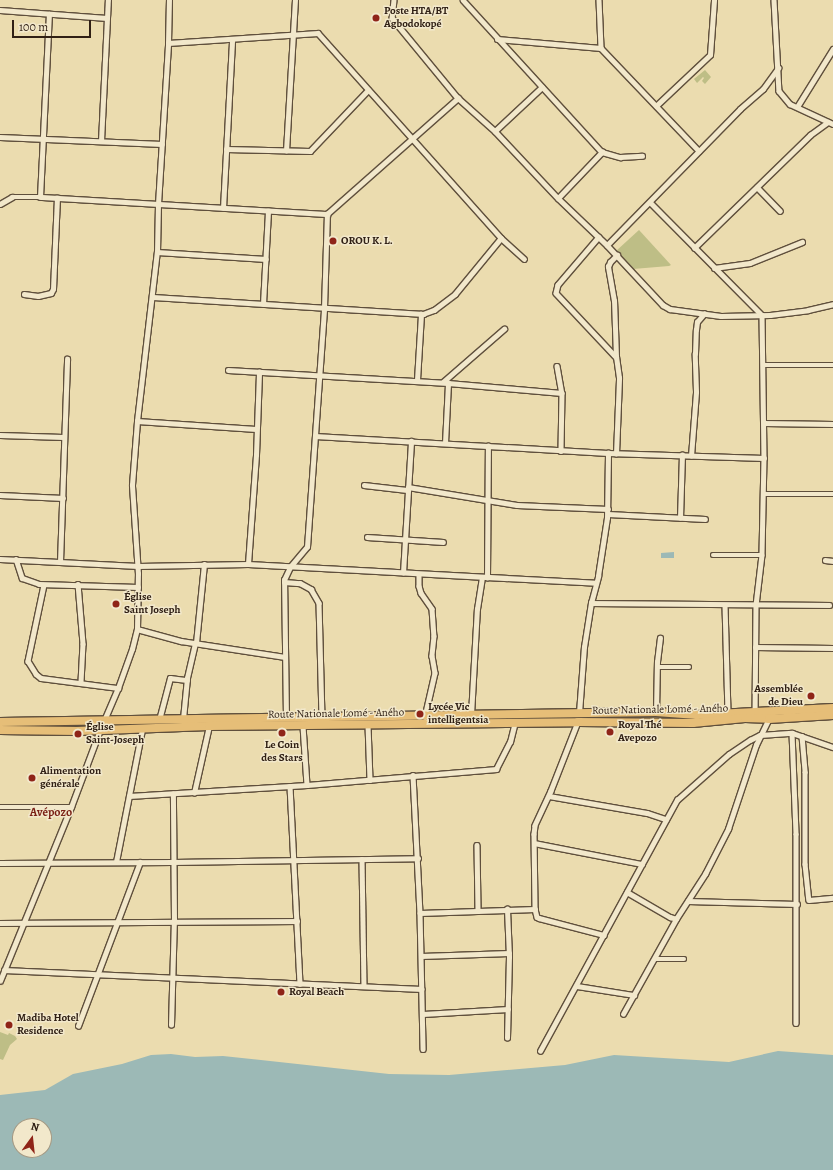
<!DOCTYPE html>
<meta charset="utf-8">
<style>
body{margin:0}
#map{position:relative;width:833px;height:1170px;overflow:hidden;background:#ebdcaf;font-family:Alegreya,serif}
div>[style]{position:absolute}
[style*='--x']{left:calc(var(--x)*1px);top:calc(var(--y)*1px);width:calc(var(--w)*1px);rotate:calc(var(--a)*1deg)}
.green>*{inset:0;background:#bebe86}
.water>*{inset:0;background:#9cb9b6}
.roads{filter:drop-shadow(1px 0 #5f4f3c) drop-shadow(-1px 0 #5f4f3c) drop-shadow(0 1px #5f4f3c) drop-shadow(0 -1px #5f4f3c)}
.minor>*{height:4.5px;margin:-2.25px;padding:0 2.25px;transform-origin:2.25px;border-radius:2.25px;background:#f2e8cb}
.trunk>*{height:8px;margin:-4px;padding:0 4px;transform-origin:4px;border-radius:4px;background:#e6be78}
.dots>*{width:11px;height:11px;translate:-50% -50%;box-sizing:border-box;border:2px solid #f2e8cb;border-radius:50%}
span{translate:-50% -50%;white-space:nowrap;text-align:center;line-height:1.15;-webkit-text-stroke:3px #f2e8cb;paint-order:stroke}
.poi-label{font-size:11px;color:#302015;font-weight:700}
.left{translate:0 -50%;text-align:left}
.right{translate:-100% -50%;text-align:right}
.street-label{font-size:11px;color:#302015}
.neighbourhood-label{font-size:12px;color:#7a1f14;font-weight:700}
.north{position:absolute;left:12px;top:1118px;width:40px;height:40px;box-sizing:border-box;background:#f2e8cb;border:1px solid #a49882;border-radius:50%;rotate:15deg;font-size:11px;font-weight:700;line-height:16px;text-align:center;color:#302015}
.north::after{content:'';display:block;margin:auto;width:14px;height:18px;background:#8f2418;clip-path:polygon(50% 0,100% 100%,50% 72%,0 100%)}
.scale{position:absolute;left:12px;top:20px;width:79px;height:18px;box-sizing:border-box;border:2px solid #302015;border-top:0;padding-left:5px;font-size:12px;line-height:14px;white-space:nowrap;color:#302015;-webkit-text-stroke:3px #f2e8cb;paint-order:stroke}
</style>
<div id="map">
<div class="green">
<div style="clip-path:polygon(705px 70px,711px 77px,705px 84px,702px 81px,704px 78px,703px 77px,697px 83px,694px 79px)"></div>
<div style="clip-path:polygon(639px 230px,671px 265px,669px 266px,633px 269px,616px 251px)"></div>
<div style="clip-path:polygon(0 1031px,0 1032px,8px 1035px,9px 1033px,15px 1036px,17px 1039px,10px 1045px,3px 1060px,0 1059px)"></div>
</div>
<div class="water">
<div style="clip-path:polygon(674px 552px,674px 558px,661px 558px,661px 553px)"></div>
<div style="clip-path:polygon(evenodd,778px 1051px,833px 1055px,833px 1170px,0 1170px,0 1095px,45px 1090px,73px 1074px,122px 1064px,151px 1055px,171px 1054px,195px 1057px,223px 1056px,389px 1074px,449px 1075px,565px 1065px,614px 1055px,729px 1062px,778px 1051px,20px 1126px,44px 1126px,44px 1150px,20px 1150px,20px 1126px)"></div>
</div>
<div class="roads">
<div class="minor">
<div style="--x:394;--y:0;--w:18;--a:96"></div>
<div style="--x:392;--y:18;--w:104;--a:50.5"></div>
<div style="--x:458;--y:98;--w:50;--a:41.7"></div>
<div style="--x:495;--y:131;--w:92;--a:46.8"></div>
<div style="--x:558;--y:198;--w:68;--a:43.8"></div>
<div style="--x:607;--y:245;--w:82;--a:47"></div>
<div style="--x:663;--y:305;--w:8;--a:30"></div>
<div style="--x:670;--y:309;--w:51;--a:7.8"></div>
<div style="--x:721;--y:316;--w:49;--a:-1.2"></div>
<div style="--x:770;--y:315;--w:38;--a:-7"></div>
<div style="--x:808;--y:310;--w:26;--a:-13"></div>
<div style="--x:463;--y:0;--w:206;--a:47.6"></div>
<div style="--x:602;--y:152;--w:19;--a:16"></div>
<div style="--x:620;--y:157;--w:22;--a:-3"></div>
<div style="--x:599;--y:0;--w:48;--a:87.6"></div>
<div style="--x:774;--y:0;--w:91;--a:86.9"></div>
<div style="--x:779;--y:91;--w:17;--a:50"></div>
<div style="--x:790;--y:104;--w:47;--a:24.9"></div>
<div style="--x:0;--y:10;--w:107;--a:4.3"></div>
<div style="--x:497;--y:39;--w:104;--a:4.9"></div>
<div style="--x:601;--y:48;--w:142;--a:46.4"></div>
<div style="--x:168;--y:43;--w:150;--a:-3.8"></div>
<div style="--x:318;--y:33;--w:275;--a:48.2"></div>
<div style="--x:501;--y:238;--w:31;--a:42"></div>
<div style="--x:656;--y:106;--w:74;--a:-43.4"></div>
<div style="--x:710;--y:55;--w:55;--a:-85.8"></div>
<div style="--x:797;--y:107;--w:68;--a:-58.2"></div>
<div style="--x:495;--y:131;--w:64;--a:-43.1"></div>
<div style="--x:0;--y:137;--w:162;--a:2.5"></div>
<div style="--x:101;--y:141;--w:141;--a:-87.2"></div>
<div style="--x:226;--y:149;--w:84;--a:1.4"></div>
<div style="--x:310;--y:151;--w:84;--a:-46.4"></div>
<div style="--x:286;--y:151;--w:151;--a:-86.6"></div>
<div style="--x:757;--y:187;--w:33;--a:46"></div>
<div style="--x:40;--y:197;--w:183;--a:-87.2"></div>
<div style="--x:558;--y:198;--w:64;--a:-46.3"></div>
<div style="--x:650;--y:202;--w:159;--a:45.3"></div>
<div style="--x:762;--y:315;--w:143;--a:89.2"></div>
<div style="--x:764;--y:458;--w:97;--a:91.2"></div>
<div style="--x:762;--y:555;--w:50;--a:96.8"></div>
<div style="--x:756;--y:605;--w:106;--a:90.5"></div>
<div style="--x:0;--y:204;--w:14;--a:-30"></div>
<div style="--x:12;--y:197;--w:28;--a:0"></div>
<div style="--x:40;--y:197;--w:288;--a:3.4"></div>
<div style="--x:327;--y:214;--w:175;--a:-41.5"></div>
<div style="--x:223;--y:208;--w:168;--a:-86.9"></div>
<div style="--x:599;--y:237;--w:63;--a:130.5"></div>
<div style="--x:558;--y:285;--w:8;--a:104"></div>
<div style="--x:556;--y:293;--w:88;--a:46.8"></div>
<div style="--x:607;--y:245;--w:190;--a:-45.6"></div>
<div style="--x:740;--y:109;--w:30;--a:-41"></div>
<div style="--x:763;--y:89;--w:26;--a:-54"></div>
<div style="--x:694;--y:248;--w:162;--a:-44.2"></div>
<div style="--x:810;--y:135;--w:22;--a:-36"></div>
<div style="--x:157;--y:252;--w:109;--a:3.7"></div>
<div style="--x:714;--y:268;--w:36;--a:-8"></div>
<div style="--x:750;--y:263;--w:56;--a:-22"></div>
<div style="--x:24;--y:294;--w:14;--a:8"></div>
<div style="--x:38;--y:296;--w:13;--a:-13"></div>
<div style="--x:51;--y:293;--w:4;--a:-63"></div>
<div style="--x:53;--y:289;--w:91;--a:-87.5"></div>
<div style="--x:153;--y:297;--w:271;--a:3.6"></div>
<div style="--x:423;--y:314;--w:12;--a:-20"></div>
<div style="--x:434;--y:310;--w:26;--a:-37"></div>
<div style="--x:455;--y:294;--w:72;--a:-50.6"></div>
<div style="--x:263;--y:304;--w:93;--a:-86.9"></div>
<div style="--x:764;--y:365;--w:69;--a:0"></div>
<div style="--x:557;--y:366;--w:27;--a:80"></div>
<div style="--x:562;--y:393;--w:58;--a:91"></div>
<div style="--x:228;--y:370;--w:220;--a:3.4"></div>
<div style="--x:448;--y:383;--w:114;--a:5"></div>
<div style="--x:417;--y:380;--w:66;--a:-86.5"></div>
<div style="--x:443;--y:382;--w:81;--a:-41"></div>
<div style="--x:137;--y:421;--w:119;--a:3.8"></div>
<div style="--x:764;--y:423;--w:69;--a:0.8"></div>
<div style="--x:0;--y:435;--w:63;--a:1.8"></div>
<div style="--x:315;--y:436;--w:293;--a:3.3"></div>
<div style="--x:608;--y:453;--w:156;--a:1.8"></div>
<div style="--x:445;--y:443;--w:60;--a:-87.1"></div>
<div style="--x:616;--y:454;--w:76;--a:-87.7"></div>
<div style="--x:619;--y:378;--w:21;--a:-98"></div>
<div style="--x:616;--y:357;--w:56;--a:-92"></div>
<div style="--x:614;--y:301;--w:35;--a:-100"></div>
<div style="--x:608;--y:267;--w:5;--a:-68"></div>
<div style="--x:610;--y:262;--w:10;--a:-45"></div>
<div style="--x:691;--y:456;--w:64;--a:-85.5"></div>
<div style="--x:696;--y:392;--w:38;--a:-92"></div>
<div style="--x:695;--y:354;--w:24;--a:-88"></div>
<div style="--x:696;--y:330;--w:8;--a:-83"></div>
<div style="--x:697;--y:322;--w:11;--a:-49"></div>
<div style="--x:364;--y:485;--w:43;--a:6.6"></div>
<div style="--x:408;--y:487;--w:110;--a:9.4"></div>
<div style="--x:517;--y:505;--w:91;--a:2.5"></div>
<div style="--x:763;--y:494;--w:70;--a:0"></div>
<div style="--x:0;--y:495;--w:63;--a:2.7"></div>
<div style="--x:608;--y:514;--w:97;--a:3"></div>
<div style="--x:680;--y:518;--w:63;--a:-88.2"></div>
<div style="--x:367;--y:537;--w:76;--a:3.8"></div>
<div style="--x:713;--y:555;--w:49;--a:0"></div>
<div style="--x:0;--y:559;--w:138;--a:2.9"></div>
<div style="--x:138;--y:566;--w:110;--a:-1"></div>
<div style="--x:248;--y:564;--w:348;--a:3.1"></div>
<div style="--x:16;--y:559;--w:20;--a:72"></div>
<div style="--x:22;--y:578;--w:18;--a:19"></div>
<div style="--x:39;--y:584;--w:99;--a:1.7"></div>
<div style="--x:825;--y:560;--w:8;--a:7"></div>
<div style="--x:60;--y:562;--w:203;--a:-88"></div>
<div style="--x:248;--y:564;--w:109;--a:-85.8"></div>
<div style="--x:256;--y:455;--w:83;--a:-87.9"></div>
<div style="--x:403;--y:573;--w:132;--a:-86.5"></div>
<div style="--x:419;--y:574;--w:12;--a:90"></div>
<div style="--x:419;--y:586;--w:7;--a:74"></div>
<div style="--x:421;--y:593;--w:19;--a:55"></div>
<div style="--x:432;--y:609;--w:27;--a:86"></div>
<div style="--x:434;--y:636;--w:20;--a:96"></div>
<div style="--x:432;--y:656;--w:17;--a:80"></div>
<div style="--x:435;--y:673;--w:45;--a:102.8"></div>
<div style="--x:487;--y:578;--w:132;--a:-89.6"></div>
<div style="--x:284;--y:582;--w:16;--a:4"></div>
<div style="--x:300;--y:583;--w:13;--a:29"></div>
<div style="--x:311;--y:589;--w:16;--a:60"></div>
<div style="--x:319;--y:603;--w:115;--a:88.5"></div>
<div style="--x:78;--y:584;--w:60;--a:85.2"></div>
<div style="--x:83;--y:644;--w:39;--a:93"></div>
<div style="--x:44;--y:585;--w:78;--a:101.9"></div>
<div style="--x:28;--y:661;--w:15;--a:58"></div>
<div style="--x:36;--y:674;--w:6;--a:39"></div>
<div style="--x:41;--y:678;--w:78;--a:7.4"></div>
<div style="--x:591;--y:603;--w:238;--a:0.5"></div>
<div style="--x:725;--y:605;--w:108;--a:88.4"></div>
<div style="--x:137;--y:629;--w:46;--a:15.3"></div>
<div style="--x:181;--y:641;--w:105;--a:8.7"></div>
<div style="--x:196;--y:643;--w:79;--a:-84.2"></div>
<div style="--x:755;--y:647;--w:78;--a:0.7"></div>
<div style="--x:657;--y:667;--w:32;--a:0"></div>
<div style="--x:656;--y:712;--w:50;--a:-88.9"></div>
<div style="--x:657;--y:662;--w:24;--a:-83"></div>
<div style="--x:579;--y:713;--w:66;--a:-85.7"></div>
<div style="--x:584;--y:647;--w:45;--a:-81"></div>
<div style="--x:591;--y:603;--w:28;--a:-75"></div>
<div style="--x:598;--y:576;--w:59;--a:-81.2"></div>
<div style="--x:607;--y:518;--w:65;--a:-89.1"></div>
<div style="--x:471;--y:715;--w:106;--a:-86.8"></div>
<div style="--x:477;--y:609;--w:32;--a:-81"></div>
<div style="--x:286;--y:718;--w:138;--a:-90.8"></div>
<div style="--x:284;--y:580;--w:14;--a:-65"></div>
<div style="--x:290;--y:567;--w:26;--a:-50"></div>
<div style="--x:307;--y:547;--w:240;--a:-85.9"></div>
<div style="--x:324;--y:308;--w:94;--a:-88.2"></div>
<div style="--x:183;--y:719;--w:41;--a:-84.4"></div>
<div style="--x:187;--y:678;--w:36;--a:-77"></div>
<div style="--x:159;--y:720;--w:43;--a:-75.3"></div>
<div style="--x:170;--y:678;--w:17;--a:7"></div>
<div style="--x:578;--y:722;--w:74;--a:111.4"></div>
<div style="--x:551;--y:791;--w:38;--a:115"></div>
<div style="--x:535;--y:826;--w:8;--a:97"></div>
<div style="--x:534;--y:834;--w:75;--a:89.2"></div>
<div style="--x:535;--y:909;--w:8;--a:76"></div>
<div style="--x:537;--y:917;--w:2;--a:27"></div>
<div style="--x:539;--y:918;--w:67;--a:14.7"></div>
<div style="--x:368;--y:725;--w:55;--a:87.9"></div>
<div style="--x:303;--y:726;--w:59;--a:86.1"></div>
<div style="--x:792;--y:733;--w:101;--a:87.7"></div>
<div style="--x:796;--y:834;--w:189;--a:90"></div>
<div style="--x:802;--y:736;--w:36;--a:85"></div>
<div style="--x:805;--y:772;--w:92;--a:90"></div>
<div style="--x:805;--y:864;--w:36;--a:84"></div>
<div style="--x:809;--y:900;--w:24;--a:-5"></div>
<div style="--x:413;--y:775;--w:138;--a:87.1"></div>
<div style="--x:420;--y:913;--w:136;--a:88.7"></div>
<div style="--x:290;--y:786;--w:198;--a:87.1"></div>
<div style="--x:194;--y:793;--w:69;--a:-77.4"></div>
<div style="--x:129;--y:796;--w:178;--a:-3.5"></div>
<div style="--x:307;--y:785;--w:190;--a:-4.8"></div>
<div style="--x:496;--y:769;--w:30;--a:-63"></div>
<div style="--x:510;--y:742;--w:21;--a:-76"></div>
<div style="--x:549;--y:796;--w:99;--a:9.8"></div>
<div style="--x:647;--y:813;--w:20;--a:18"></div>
<div style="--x:0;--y:807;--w:71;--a:0"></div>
<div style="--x:534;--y:843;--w:110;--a:11"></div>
<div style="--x:477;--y:845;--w:66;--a:89.1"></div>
<div style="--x:362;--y:859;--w:127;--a:89.1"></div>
<div style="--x:116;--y:862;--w:136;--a:-78.9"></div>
<div style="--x:0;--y:863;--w:173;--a:-0.3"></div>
<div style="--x:173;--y:862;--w:245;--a:-0.9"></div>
<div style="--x:627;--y:892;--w:50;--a:30.2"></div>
<div style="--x:670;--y:917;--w:6;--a:18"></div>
<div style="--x:676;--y:919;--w:54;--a:-57.2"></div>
<div style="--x:705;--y:874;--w:51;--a:-62.9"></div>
<div style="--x:728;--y:829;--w:89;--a:-71.6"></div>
<div style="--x:756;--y:745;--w:30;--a:-64"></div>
<div style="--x:688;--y:901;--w:109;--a:1.6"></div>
<div style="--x:420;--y:913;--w:115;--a:-2"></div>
<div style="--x:0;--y:923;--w:297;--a:-0.4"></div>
<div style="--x:421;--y:956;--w:88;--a:-2"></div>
<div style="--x:655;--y:959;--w:29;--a:0"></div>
<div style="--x:4;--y:970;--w:418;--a:2.6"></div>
<div style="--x:0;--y:981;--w:188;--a:-67.8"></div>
<div style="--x:71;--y:807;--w:82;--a:-69.4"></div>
<div style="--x:100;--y:730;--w:46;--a:-66.8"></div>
<div style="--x:118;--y:688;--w:41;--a:-70.3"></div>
<div style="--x:132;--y:649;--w:21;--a:-76"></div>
<div style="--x:137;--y:629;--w:55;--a:-89"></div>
<div style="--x:138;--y:574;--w:89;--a:-93.9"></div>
<div style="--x:132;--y:485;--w:64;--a:-85.5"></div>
<div style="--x:137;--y:421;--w:170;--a:-83.3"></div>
<div style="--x:157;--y:252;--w:48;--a:-88.8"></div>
<div style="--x:158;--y:204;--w:161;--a:-86.4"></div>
<div style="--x:168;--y:43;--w:43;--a:-88.7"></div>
<div style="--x:577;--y:986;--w:58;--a:9"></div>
<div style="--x:423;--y:1014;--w:85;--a:-3.4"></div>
<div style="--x:623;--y:1014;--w:109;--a:-60.8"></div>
<div style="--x:171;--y:1025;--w:105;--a:-88.4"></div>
<div style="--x:174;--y:920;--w:126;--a:-90.5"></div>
<div style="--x:78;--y:1026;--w:175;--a:-69.3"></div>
<div style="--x:507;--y:1038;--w:81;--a:-88.6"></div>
<div style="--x:509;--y:957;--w:48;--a:-92.4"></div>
<div style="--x:540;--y:1051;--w:286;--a:-61.4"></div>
<div style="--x:677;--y:800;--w:69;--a:-41.5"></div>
<div style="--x:729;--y:754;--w:25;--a:-34"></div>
<div style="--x:750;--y:740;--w:11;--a:-27"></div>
<div style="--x:760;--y:735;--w:32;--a:-4"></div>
<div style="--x:792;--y:733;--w:43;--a:18.9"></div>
</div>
<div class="trunk">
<div style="--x:0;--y:722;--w:656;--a:-0.87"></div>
<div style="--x:656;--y:712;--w:41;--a:4.2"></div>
<div style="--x:697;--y:715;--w:136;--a:-2.9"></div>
<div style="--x:0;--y:730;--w:77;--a:0.7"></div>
<div style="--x:77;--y:731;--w:132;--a:-2.2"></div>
<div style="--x:209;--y:726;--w:369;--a:-0.6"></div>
<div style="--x:578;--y:722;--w:115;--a:0.5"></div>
<div style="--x:693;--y:723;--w:52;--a:-5.5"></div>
<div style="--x:745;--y:718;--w:24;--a:2"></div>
<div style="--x:769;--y:719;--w:64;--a:-3.6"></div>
</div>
</div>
<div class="dots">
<div style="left:376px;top:18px;background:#8f2418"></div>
<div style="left:333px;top:241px;background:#8f2418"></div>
<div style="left:116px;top:604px;background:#8f2418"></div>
<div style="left:811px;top:696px;background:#8f2418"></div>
<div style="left:420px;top:714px;background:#8f2418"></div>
<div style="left:610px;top:732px;background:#8f2418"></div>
<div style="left:282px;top:733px;background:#8f2418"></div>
<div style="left:78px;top:734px;background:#8f2418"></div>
<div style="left:32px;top:778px;background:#8f2418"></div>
<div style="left:281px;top:992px;background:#8f2418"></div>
<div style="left:9px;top:1025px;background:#8f2418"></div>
</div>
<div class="poi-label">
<span class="left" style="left:384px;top:18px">Poste HTA/BT<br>Agbodokopé</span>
<span class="left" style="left:341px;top:241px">OROU K. L.</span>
<span class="left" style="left:124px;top:604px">Église<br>Saint Joseph</span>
<span class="right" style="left:803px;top:696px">Assemblée<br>de Dieu</span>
<span class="left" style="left:428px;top:714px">Lycée Vic<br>intelligentsia</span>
<span class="left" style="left:618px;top:732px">Royal Thé<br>Avepozo</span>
<span class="left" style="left:86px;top:734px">Église<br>Saint-Joseph</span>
<span style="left:282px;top:752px">Le Coin<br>des Stars</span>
<span class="left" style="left:40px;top:778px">Alimentation<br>générale</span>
<span class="left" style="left:289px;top:992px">Royal Beach</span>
<span class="left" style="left:17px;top:1025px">Madiba Hotel<br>Residence</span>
</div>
<div class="street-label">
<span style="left:660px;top:710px;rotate:-1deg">Route Nationale Lomé - Aného</span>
<span style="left:336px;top:714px;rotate:-1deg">Route Nationale Lomé - Aného</span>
</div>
<div class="neighbourhood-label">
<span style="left:51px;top:813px">Avépozo</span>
</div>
<div class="north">N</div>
<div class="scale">100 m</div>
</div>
